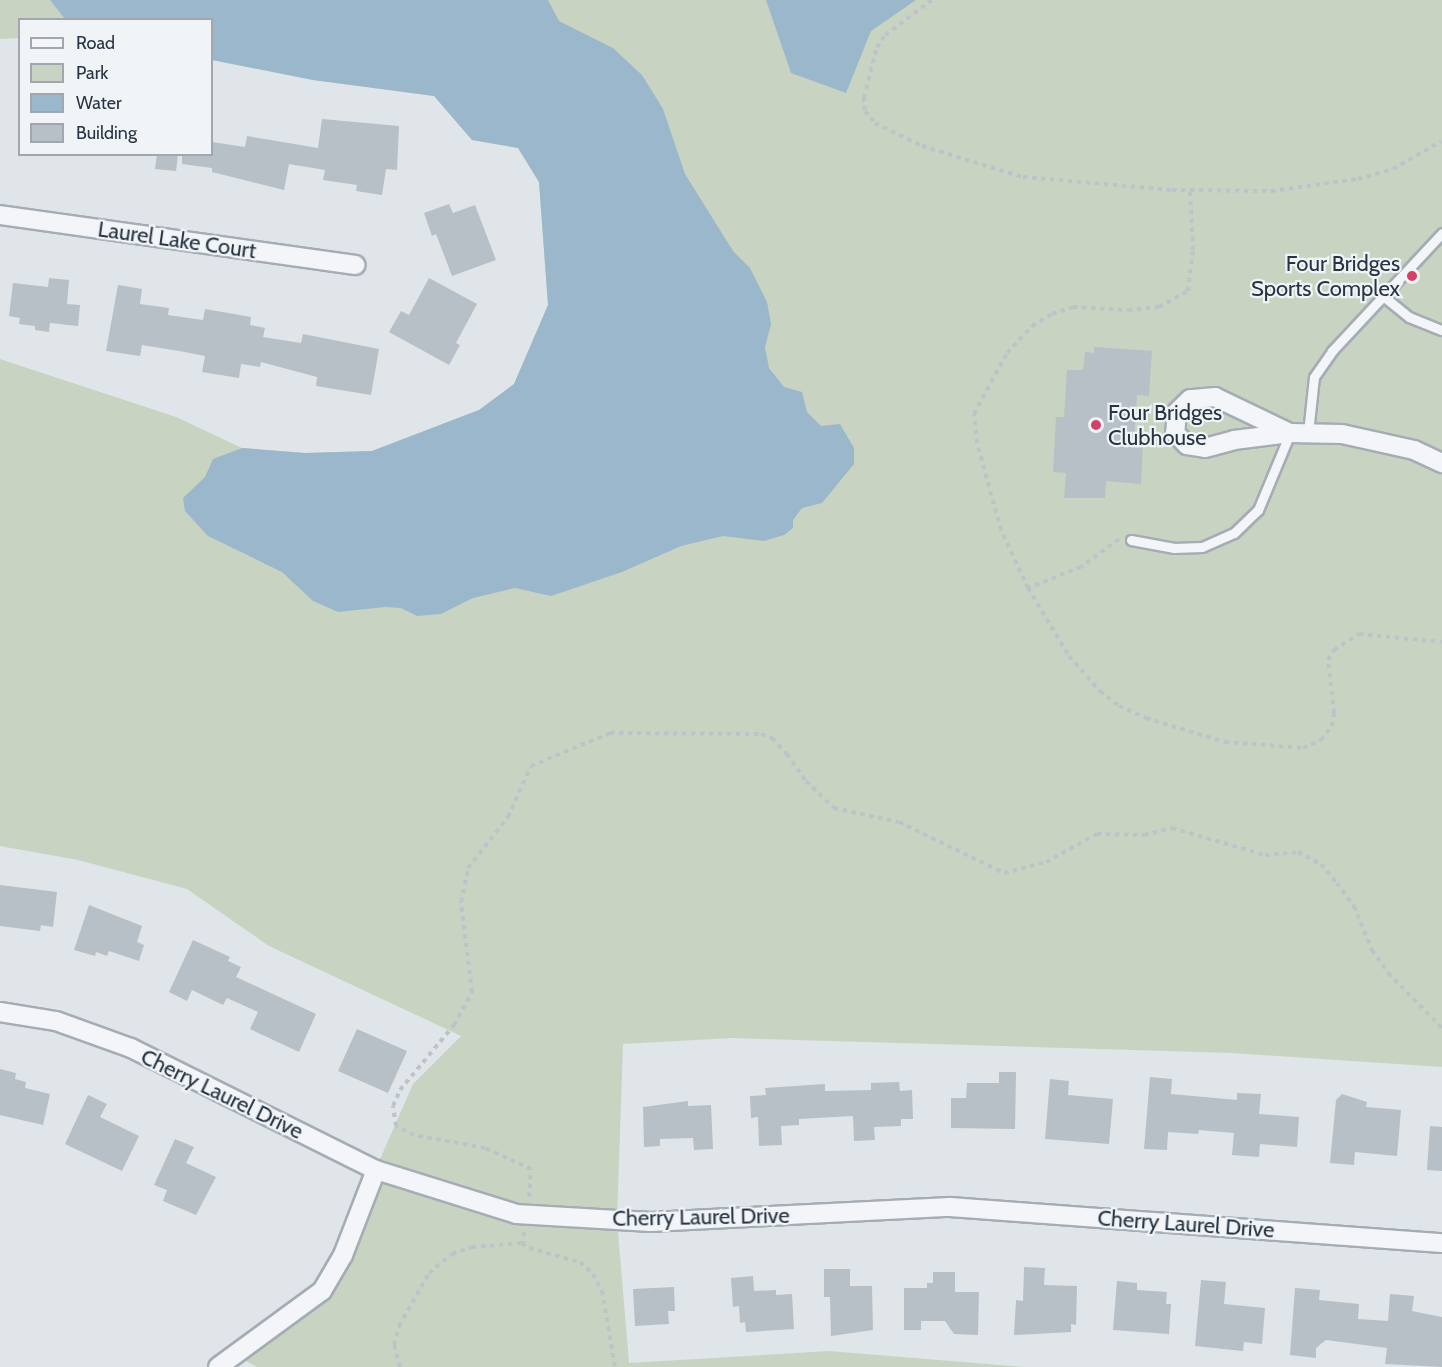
<!DOCTYPE html>
<style>
body{margin:0}
#map{position:relative;width:1442px;height:1367px;overflow:hidden;background:#e0e5ea;font-family:Cabin,sans-serif}
div>[style]{position:absolute}
[style*='--x']{left:calc(var(--x)*1px);top:calc(var(--y)*1px);width:calc(var(--w)*1px);rotate:calc(var(--a)*1deg)}
.green>*{inset:0;background:#c8d4c1}
.water>*{inset:0;background:#9ab7cb}
.building>*{inset:0;background:#b7bfc7}
.path>*{height:4px;margin-top:-2px;transform-origin:0;background:repeating-linear-gradient(90deg,#bec3c9 0 4.5px,transparent 0 9px)}
.roads{filter:drop-shadow(2px 0 #a5acb4) drop-shadow(-2px 0 #a5acb4) drop-shadow(0 2px #a5acb4) drop-shadow(0 -2px #a5acb4)}
.lane>*{height:9px;margin:-4.5px;padding:0 4.5px;transform-origin:4.5px;border-radius:4.5px;background:#f3f5f8}
.street>*{height:18px;margin:-9px;padding:0 9px;transform-origin:9px;border-radius:9px;background:#f3f5f8}
.dots>*{width:16px;height:16px;translate:-50% -50%;box-sizing:border-box;border:3px solid #f0f4f7;border-radius:50%}
span{translate:-50% -50%;white-space:nowrap;text-align:center;line-height:1.15;-webkit-text-stroke:4.5px #f0f4f7;paint-order:stroke}
.street-label{font-size:22px;color:#283442}
.poi-label{font-size:22px;color:#283442}
.right{translate:-100% -50%;text-align:right}
.left{translate:0 -50%;text-align:left}
.legend{position:absolute;left:18px;top:18px;width:195px;height:138px;box-sizing:border-box;background:#f0f4f7;border:2px solid #a0a7af;margin:0;padding:8px 10px;list-style:none;font-size:18px;color:#283442}
.legend li{display:flex;align-items:center;gap:12px;height:30px}
.legend b{width:30px;border:2px solid #a0a7af}
</style>
<div id="map">
<div class="green">
<div style="clip-path:polygon(0 0,1442px 0,1442px 1067px,1231px 1053px,732px 1038px,623px 1044px,617px 1220px,629px 1363px,829px 1351px,1025px 1367px,257px 1367px,232px 1353px,322px 1291px,413px 1084px,461px 1036px,269px 946px,187px 889px,78px 860px,0 846px,0 359px,176px 417px,242px 448px,305px 453px,372px 451px,479px 410px,514px 384px,548px 305px,539px 182px,518px 148px,472px 140px,434px 96px,313px 80px,212px 60px,212px 20px,20px 20px,19px 38px,0 39px)"></div>
</div>
<div class="water">
<div style="clip-path:polygon(50px 0,548px 0,559px 21px,613px 48px,642px 75px,663px 109px,685px 174px,733px 251px,750px 268px,767px 302px,771px 324px,765px 347px,769px 368px,784px 387px,802px 392px,807px 412px,821px 426px,840px 424px,854px 448px,854px 464px,822px 503px,802px 508px,793px 520px,793px 528px,784px 535px,764px 541px,723px 536px,681px 546px,622px 572px,551px 596px,515px 588px,473px 598px,441px 614px,417px 616px,401px 608px,385px 607px,338px 612px,313px 601px,282px 572px,208px 536px,185px 511px,183px 498px,205px 477px,213px 459px,242px 448px,305px 453px,372px 451px,479px 410px,514px 384px,548px 305px,539px 182px,518px 148px,472px 140px,434px 96px,313px 80px,212px 60px,212px 20px,65px 19px)"></div>
<div style="clip-path:polygon(766px 0,916px 0,871px 31px,846px 93px,791px 73px)"></div>
</div>
<div class="building">
<div style="clip-path:polygon(322px 119px,399px 126px,397px 170px,386px 169px,382px 195px,356px 191px,357px 185px,323px 180px,325px 170px,289px 164px,284px 190px,212px 172px,212px 168px,182px 164px,182px 154px,212px 154px,212px 142px,245px 147px,247px 136px,318px 148px)"></div>
<div style="clip-path:polygon(157px 154px,178px 154px,176px 171px,155px 169px)"></div>
<div style="clip-path:polygon(449px 204px,453px 213px,475px 205px,496px 260px,452px 276px,436px 234px,432px 236px,424px 213px)"></div>
<div style="clip-path:polygon(49px 278px,69px 280px,67px 304px,80px 305px,78px 326px,50px 323px,49px 332px,35px 330px,35px 326px,19px 324px,20px 318px,9px 316px,13px 283px,48px 287px)"></div>
<div style="clip-path:polygon(429px 278px,477px 304px,456px 343px,460px 345px,449px 365px,389px 332px,401px 311px,409px 315px)"></div>
<div style="clip-path:polygon(118px 285px,142px 289px,140px 304px,169px 308px,168px 315px,203px 320px,205px 309px,251px 317px,250px 325px,265px 328px,263px 337px,301px 343px,303px 334px,379px 349px,371px 395px,316px 386px,317px 377px,261px 362px,260px 367px,241px 364px,239px 378px,202px 372px,205px 356px,185px 352px,142px 345px,140px 356px,106px 351px)"></div>
<div style="clip-path:polygon(1094px 347px,1152px 351px,1149px 396px,1137px 395px,1134px 442px,1143px 442px,1141px 484px,1106px 481px,1105px 498px,1064px 498px,1066px 473px,1053px 472px,1056px 417px,1064px 417px,1067px 370px,1083px 370px,1085px 352px,1094px 353px)"></div>
<div style="clip-path:polygon(0 885px,57px 892px,53px 927px,41px 925px,40px 931px,0 926px)"></div>
<div style="clip-path:polygon(89px 905px,142px 926px,137px 942px,144px 945px,139px 961px,109px 951px,107px 956px,96px 952px,95px 956px,74px 950px)"></div>
<div style="clip-path:polygon(193px 940px,230px 957px,228px 961px,241px 967px,236px 977px,316px 1014px,299px 1052px,250px 1029px,258px 1012px,227px 998px,223px 1005px,192px 990px,187px 1001px,169px 992px)"></div>
<div style="clip-path:polygon(357px 1029px,407px 1051px,388px 1093px,338px 1071px)"></div>
<div style="clip-path:polygon(0 1069px,16px 1073px,15px 1079px,26px 1082px,25px 1088px,50px 1094px,43px 1125px,0 1115px)"></div>
<div style="clip-path:polygon(999px 1072px,1016px 1072px,1015px 1129px,951px 1128px,951px 1098px,966px 1098px,967px 1083px,999px 1083px)"></div>
<div style="clip-path:polygon(1150px 1077px,1172px 1079px,1171px 1094px,1237px 1100px,1237px 1093px,1261px 1094px,1259px 1114px,1299px 1117px,1297px 1147px,1260px 1144px,1259px 1157px,1232px 1155px,1234px 1133px,1199px 1130px,1198px 1134px,1168px 1132px,1167px 1150px,1144px 1149px)"></div>
<div style="clip-path:polygon(1050px 1079px,1069px 1081px,1068px 1095px,1113px 1099px,1109px 1144px,1045px 1139px)"></div>
<div style="clip-path:polygon(899px 1082px,900px 1091px,912px 1090px,913px 1119px,901px 1119px,901px 1126px,874px 1127px,875px 1140px,854px 1141px,853px 1116px,799px 1119px,799px 1125px,781px 1126px,782px 1145px,759px 1146px,758px 1117px,751px 1118px,750px 1096px,766px 1095px,765px 1088px,825px 1084px,825px 1091px,871px 1090px,871px 1083px)"></div>
<div style="clip-path:polygon(1342px 1094px,1367px 1102px,1366px 1107px,1401px 1110px,1397px 1156px,1355px 1152px,1354px 1165px,1330px 1163px,1336px 1100px)"></div>
<div style="clip-path:polygon(88px 1095px,107px 1104px,100px 1117px,139px 1136px,122px 1171px,65px 1144px)"></div>
<div style="clip-path:polygon(688px 1101px,688px 1106px,711px 1105px,713px 1149px,694px 1150px,693px 1138px,660px 1139px,660px 1146px,644px 1147px,643px 1107px)"></div>
<div style="clip-path:polygon(1430px 1126px,1442px 1127px,1442px 1171px,1427px 1170px)"></div>
<div style="clip-path:polygon(175px 1139px,194px 1147px,186px 1163px,216px 1177px,196px 1215px,163px 1201px,167px 1190px,154px 1185px)"></div>
<div style="clip-path:polygon(1024px 1267px,1045px 1268px,1044px 1285px,1077px 1286px,1076px 1325px,1071px 1324px,1071px 1332px,1014px 1335px,1016px 1300px,1023px 1301px)"></div>
<div style="clip-path:polygon(824px 1269px,850px 1269px,850px 1286px,872px 1286px,873px 1330px,831px 1336px,830px 1297px,824px 1297px)"></div>
<div style="clip-path:polygon(933px 1272px,955px 1272px,955px 1292px,979px 1292px,978px 1335px,954px 1334px,945px 1321px,921px 1321px,921px 1330px,904px 1330px,904px 1288px,927px 1288px,927px 1283px,933px 1283px)"></div>
<div style="clip-path:polygon(753px 1276px,754px 1291px,776px 1290px,776px 1295px,792px 1294px,794px 1329px,746px 1332px,745px 1322px,740px 1323px,739px 1306px,733px 1307px,731px 1278px)"></div>
<div style="clip-path:polygon(1201px 1280px,1226px 1282px,1224px 1304px,1265px 1308px,1262px 1344px,1244px 1342px,1243px 1351px,1195px 1346px)"></div>
<div style="clip-path:polygon(1117px 1281px,1137px 1283px,1137px 1290px,1167px 1292px,1166px 1304px,1171px 1304px,1169px 1334px,1113px 1330px)"></div>
<div style="clip-path:polygon(674px 1287px,675px 1311px,668px 1311px,669px 1324px,635px 1326px,633px 1289px)"></div>
<div style="clip-path:polygon(1295px 1288px,1320px 1290px,1319px 1300px,1359px 1304px,1358px 1319px,1388px 1321px,1390px 1294px,1414px 1296px,1412px 1311px,1442px 1317px,1442px 1367px,1385px 1364px,1387px 1348px,1326px 1340px,1316px 1348px,1316px 1358px,1290px 1355px)"></div>
</div>
<div class="path">
<div style="--x:932;--y:0;--w:60;--a:143.1"></div>
<div style="--x:884;--y:36;--w:16;--a:120"></div>
<div style="--x:876;--y:50;--w:49;--a:104.3"></div>
<div style="--x:864;--y:97;--w:14;--a:86"></div>
<div style="--x:865;--y:111;--w:16;--a:50"></div>
<div style="--x:875;--y:123;--w:52;--a:26.1"></div>
<div style="--x:922;--y:146;--w:106;--a:17.1"></div>
<div style="--x:1023;--y:177;--w:150;--a:5"></div>
<div style="--x:1172;--y:190;--w:99;--a:0.6"></div>
<div style="--x:1271;--y:191;--w:88;--a:-7.9"></div>
<div style="--x:1358;--y:179;--w:36;--a:-16"></div>
<div style="--x:1393;--y:169;--w:56;--a:-29.7"></div>
<div style="--x:1119;--y:539;--w:47;--a:143.6"></div>
<div style="--x:1081;--y:567;--w:57;--a:158.4"></div>
<div style="--x:1028;--y:588;--w:64;--a:-115"></div>
<div style="--x:1001;--y:530;--w:90;--a:-105.4"></div>
<div style="--x:977;--y:443;--w:29;--a:-96"></div>
<div style="--x:974;--y:414;--w:69;--a:-61.6"></div>
<div style="--x:1007;--y:353;--w:37;--a:-47"></div>
<div style="--x:1032;--y:326;--w:23;--a:-31"></div>
<div style="--x:1052;--y:314;--w:22;--a:-18"></div>
<div style="--x:1073;--y:307;--w:55;--a:3.1"></div>
<div style="--x:1128;--y:310;--w:31;--a:-6"></div>
<div style="--x:1159;--y:307;--w:33;--a:-29"></div>
<div style="--x:1188;--y:291;--w:41;--a:-83"></div>
<div style="--x:1193;--y:250;--w:59;--a:-92.9"></div>
<div style="--x:1028;--y:588;--w:79;--a:58.9"></div>
<div style="--x:1069;--y:656;--w:47;--a:48.5"></div>
<div style="--x:1100;--y:691;--w:24;--a:38"></div>
<div style="--x:1119;--y:706;--w:30;--a:24"></div>
<div style="--x:1146;--y:718;--w:83;--a:16.9"></div>
<div style="--x:1225;--y:742;--w:78;--a:4.4"></div>
<div style="--x:1303;--y:748;--w:20;--a:-24"></div>
<div style="--x:1321;--y:740;--w:18;--a:-52"></div>
<div style="--x:1332;--y:726;--w:13;--a:-81"></div>
<div style="--x:1334;--y:713;--w:53;--a:-96.5"></div>
<div style="--x:1328;--y:660;--w:12;--a:-59"></div>
<div style="--x:1334;--y:650;--w:30;--a:-33"></div>
<div style="--x:1359;--y:634;--w:83;--a:5.5"></div>
<div style="--x:529;--y:1197;--w:28;--a:-86"></div>
<div style="--x:531;--y:1169;--w:51;--a:-155.5"></div>
<div style="--x:485;--y:1148;--w:72;--a:-169.6"></div>
<div style="--x:414;--y:1135;--w:20;--a:-153"></div>
<div style="--x:396;--y:1126;--w:20;--a:-99"></div>
<div style="--x:393;--y:1106;--w:17;--a:-66"></div>
<div style="--x:400;--y:1090;--w:85;--a:-50.3"></div>
<div style="--x:454;--y:1025;--w:38;--a:-61"></div>
<div style="--x:472;--y:992;--w:91;--a:-97"></div>
<div style="--x:461;--y:902;--w:35;--a:-78"></div>
<div style="--x:468;--y:868;--w:65;--a:-51.9"></div>
<div style="--x:508;--y:817;--w:56;--a:-65.7"></div>
<div style="--x:531;--y:766;--w:86;--a:-22.7"></div>
<div style="--x:610;--y:733;--w:151;--a:0.4"></div>
<div style="--x:761;--y:734;--w:12;--a:20"></div>
<div style="--x:772;--y:738;--w:22;--a:47"></div>
<div style="--x:787;--y:754;--w:33;--a:55"></div>
<div style="--x:806;--y:781;--w:39;--a:44"></div>
<div style="--x:834;--y:808;--w:66;--a:12.2"></div>
<div style="--x:899;--y:822;--w:117;--a:25.9"></div>
<div style="--x:1004;--y:873;--w:43;--a:-14.7"></div>
<div style="--x:1046;--y:862;--w:58;--a:-28.8"></div>
<div style="--x:1097;--y:834;--w:47;--a:1.2"></div>
<div style="--x:1144;--y:835;--w:29;--a:-14"></div>
<div style="--x:1172;--y:828;--w:97;--a:16.2"></div>
<div style="--x:1265;--y:855;--w:33;--a:-5"></div>
<div style="--x:1298;--y:852;--w:26;--a:28"></div>
<div style="--x:1321;--y:864;--w:25;--a:50"></div>
<div style="--x:1337;--y:883;--w:29;--a:54"></div>
<div style="--x:1354;--y:906;--w:48;--a:67.8"></div>
<div style="--x:1372;--y:950;--w:28;--a:55"></div>
<div style="--x:1388;--y:973;--w:77;--a:45.5"></div>
<div style="--x:524;--y:1232;--w:11;--a:100"></div>
<div style="--x:522;--y:1243;--w:9;--a:36"></div>
<div style="--x:529;--y:1248;--w:53;--a:15.4"></div>
<div style="--x:580;--y:1262;--w:18;--a:43"></div>
<div style="--x:593;--y:1274;--w:19;--a:62"></div>
<div style="--x:602;--y:1291;--w:77;--a:80.3"></div>
<div style="--x:400;--y:1367;--w:23;--a:-105"></div>
<div style="--x:394;--y:1345;--w:20;--a:-75"></div>
<div style="--x:399;--y:1326;--w:61;--a:-60.5"></div>
<div style="--x:429;--y:1273;--w:30;--a:-40"></div>
<div style="--x:452;--y:1254;--w:21;--a:-19"></div>
<div style="--x:472;--y:1247;--w:50;--a:-4.6"></div>
</div>
<div class="roads">
<div class="lane">
<div style="--x:1383;--y:296;--w:33;--a:39"></div>
<div style="--x:1409;--y:317;--w:35;--a:22"></div>
<div style="--x:1308;--y:433;--w:56;--a:-83.9"></div>
<div style="--x:1314;--y:377;--w:32;--a:-55"></div>
<div style="--x:1332;--y:351;--w:161;--a:-47"></div>
<div style="--x:1131;--y:540;--w:44;--a:10.5"></div>
<div style="--x:1174;--y:548;--w:28;--a:-2"></div>
<div style="--x:1202;--y:547;--w:35;--a:-24"></div>
<div style="--x:1234;--y:533;--w:33;--a:-44"></div>
<div style="--x:1258;--y:510;--w:83;--a:-67.4"></div>
</div>
<div class="street">
<div style="--x:0;--y:215;--w:359;--a:8"></div>
<div style="--x:1290;--y:433;--w:83;--a:-154.4"></div>
<div style="--x:1215;--y:397;--w:25;--a:175"></div>
<div style="--x:1190;--y:399;--w:18;--a:135"></div>
<div style="--x:1177;--y:412;--w:21;--a:95"></div>
<div style="--x:1175;--y:433;--w:17;--a:45"></div>
<div style="--x:1187;--y:445;--w:18;--a:9"></div>
<div style="--x:1205;--y:448;--w:30;--a:-15"></div>
<div style="--x:1234;--y:440;--w:56;--a:-7.1"></div>
<div style="--x:1290;--y:433;--w:52;--a:1.1"></div>
<div style="--x:1342;--y:434;--w:74;--a:12.5"></div>
<div style="--x:1414;--y:450;--w:31;--a:25"></div>
<div style="--x:0;--y:1012;--w:57;--a:9.1"></div>
<div style="--x:56;--y:1021;--w:80;--a:19.8"></div>
<div style="--x:131;--y:1048;--w:274;--a:26.5"></div>
<div style="--x:376;--y:1170;--w:147;--a:17.4"></div>
<div style="--x:516;--y:1214;--w:135;--a:3.4"></div>
<div style="--x:651;--y:1222;--w:299;--a:-2.9"></div>
<div style="--x:950;--y:1207;--w:493;--a:4.2"></div>
<div style="--x:218;--y:1367;--w:129;--a:-36.2"></div>
<div style="--x:322;--y:1291;--w:42;--a:-59.7"></div>
<div style="--x:343;--y:1255;--w:91;--a:-68.8"></div>
</div>
</div>
<div class="dots">
<div style="left:1412px;top:276px;background:#d34167"></div>
<div style="left:1096px;top:425px;background:#d34167"></div>
</div>
<div class="street-label">
<span style="left:177px;top:240px;rotate:8deg">Laurel Lake Court</span>
<span style="left:222px;top:1094px;rotate:26deg">Cherry Laurel Drive</span>
<span style="left:701px;top:1217px;rotate:-1deg">Cherry Laurel Drive</span>
<span style="left:1186px;top:1224px;rotate:4deg">Cherry Laurel Drive</span>
</div>
<div class="poi-label">
<span class="right" style="left:1400px;top:276px">Four Bridges<br>Sports Complex</span>
<span class="left" style="left:1108px;top:425px">Four Bridges<br>Clubhouse</span>
</div>
<ul class="legend">
<li><b style="height:8px;background:#f3f5f8"></b>Road</li>
<li><b style="height:16px;background:#c8d4c1"></b>Park</li>
<li><b style="height:16px;background:#9ab7cb"></b>Water</li>
<li><b style="height:16px;background:#b7bfc7"></b>Building</li>
</ul>
</div>
